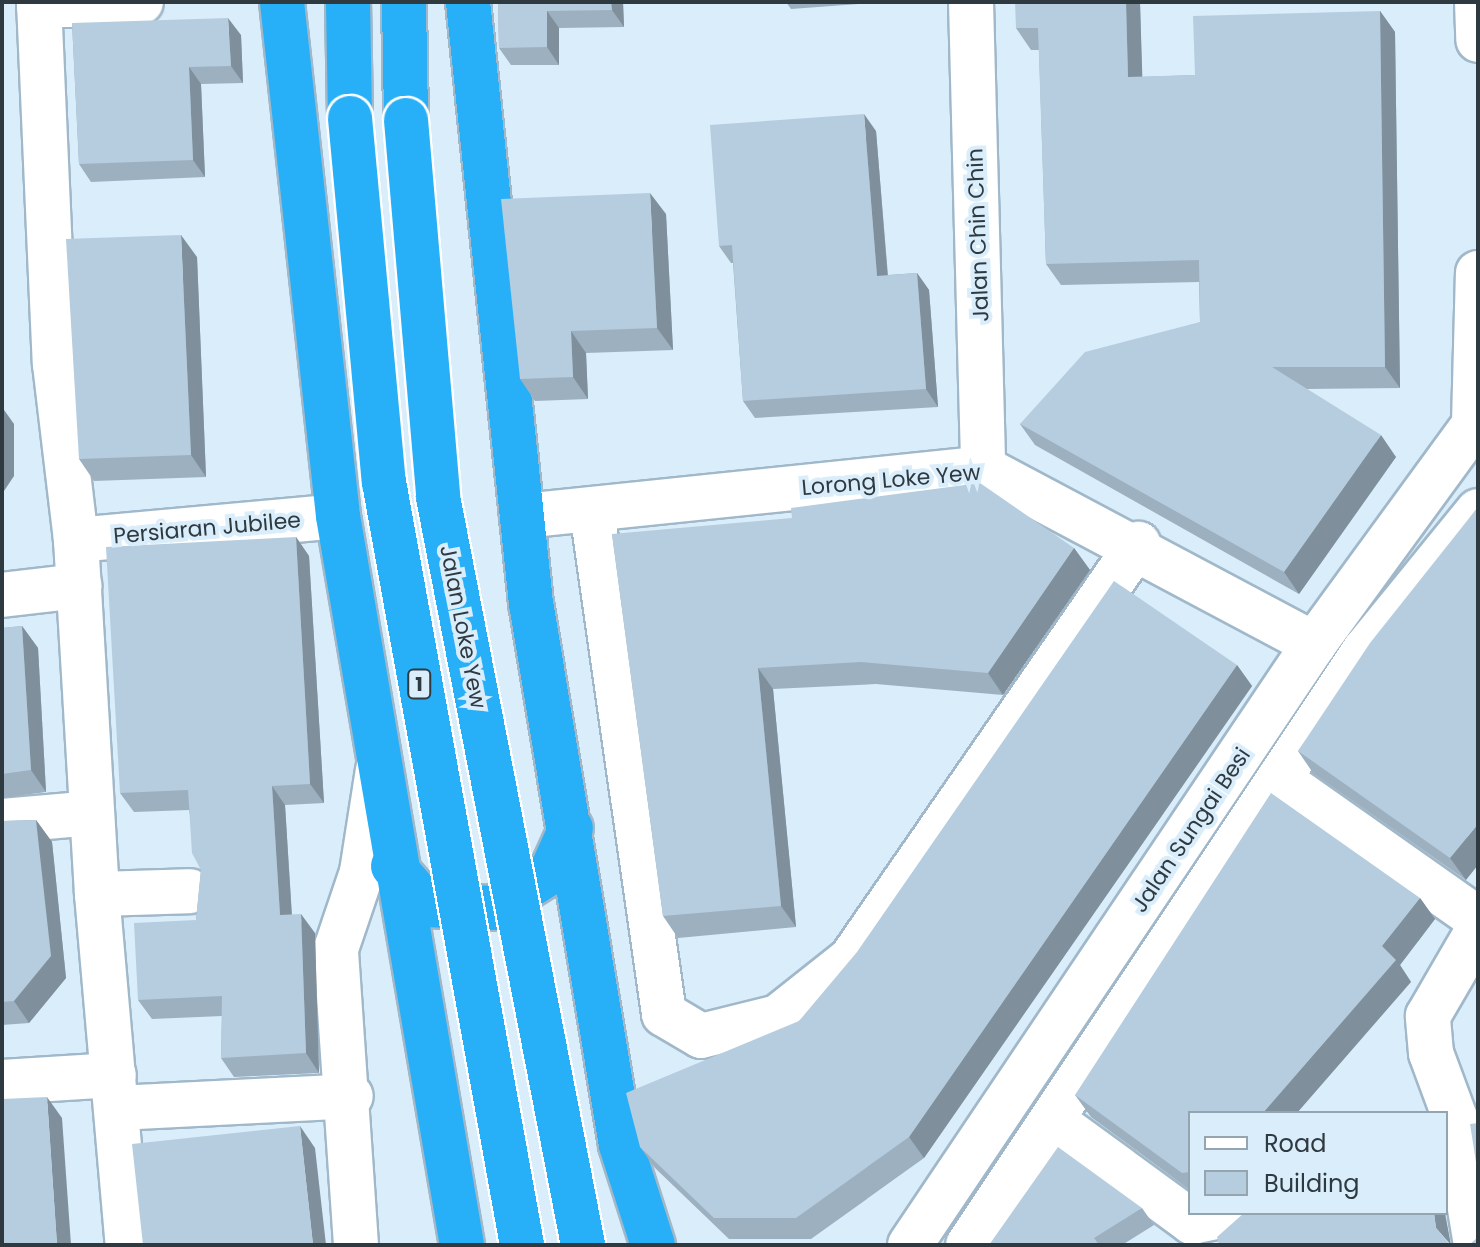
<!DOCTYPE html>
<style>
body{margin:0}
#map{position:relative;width:1480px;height:1247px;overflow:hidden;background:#d9edfb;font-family:Poppins,sans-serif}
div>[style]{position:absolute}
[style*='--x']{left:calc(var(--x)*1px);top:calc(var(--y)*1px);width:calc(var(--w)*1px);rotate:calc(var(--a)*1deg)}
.roads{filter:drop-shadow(2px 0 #a0b8c9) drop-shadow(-2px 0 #a0b8c9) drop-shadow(0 2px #a0b8c9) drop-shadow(0 -2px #a0b8c9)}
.minor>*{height:44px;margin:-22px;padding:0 22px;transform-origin:22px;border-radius:22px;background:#fff}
.highway>*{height:44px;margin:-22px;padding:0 22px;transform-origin:22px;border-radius:22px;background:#27aff8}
.bridges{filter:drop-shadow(2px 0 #fff) drop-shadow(-2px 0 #fff) drop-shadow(0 2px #fff) drop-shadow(0 -2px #fff)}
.highway-bridge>*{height:44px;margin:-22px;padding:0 22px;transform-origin:22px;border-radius:22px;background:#27aff8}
.wall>*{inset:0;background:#9cb0c0}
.shaded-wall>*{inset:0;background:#7f909c}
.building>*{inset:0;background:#b5cddf}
span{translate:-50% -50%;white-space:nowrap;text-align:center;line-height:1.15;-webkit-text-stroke:8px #d9edfb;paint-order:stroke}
.shield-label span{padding:2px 6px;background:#d9edfb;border:2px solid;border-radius:6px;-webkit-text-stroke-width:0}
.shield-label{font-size:20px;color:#2f3940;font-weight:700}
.street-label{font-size:22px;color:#2f3940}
.frame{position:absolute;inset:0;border:4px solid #2f3940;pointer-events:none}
.legend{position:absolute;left:1188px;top:1111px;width:260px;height:104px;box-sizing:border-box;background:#d9edfb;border:2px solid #95a5b0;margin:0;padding:10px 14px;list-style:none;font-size:24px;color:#2f3940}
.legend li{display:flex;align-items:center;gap:16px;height:40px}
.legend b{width:40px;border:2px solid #95a5b0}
</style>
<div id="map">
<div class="roads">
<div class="minor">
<div style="--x:39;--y:2;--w:362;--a:87.5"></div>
<div style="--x:55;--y:364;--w:177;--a:83.2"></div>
<div style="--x:76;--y:540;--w:355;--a:86.6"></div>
<div style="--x:97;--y:894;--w:352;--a:85"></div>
<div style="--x:971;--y:2;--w:466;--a:88.5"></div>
<div style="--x:1477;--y:2;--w:38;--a:88"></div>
<div style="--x:39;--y:6;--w:102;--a:-2.2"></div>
<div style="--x:1474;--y:423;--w:150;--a:-88.5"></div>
<div style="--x:592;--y:511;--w:508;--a:81.85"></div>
<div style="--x:664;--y:1014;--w:43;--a:30.7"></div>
<div style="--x:701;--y:1036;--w:79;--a:-13.9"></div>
<div style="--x:778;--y:1017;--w:93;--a:-38.5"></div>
<div style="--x:851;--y:959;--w:505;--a:-55.33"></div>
<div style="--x:522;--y:516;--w:463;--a:-5.9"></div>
<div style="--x:983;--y:468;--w:375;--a:28"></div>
<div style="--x:76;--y:540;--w:263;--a:-5.2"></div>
<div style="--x:2;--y:595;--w:78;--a:-6.7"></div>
<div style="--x:1279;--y:779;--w:243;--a:35.1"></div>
<div style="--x:2;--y:821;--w:90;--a:-5.1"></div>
<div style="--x:97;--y:894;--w:93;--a:-1.8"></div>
<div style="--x:2;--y:1082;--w:112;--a:-3.6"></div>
<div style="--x:117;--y:1108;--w:234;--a:-2.9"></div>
<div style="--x:1055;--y:1122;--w:170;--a:36.1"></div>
<div style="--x:1192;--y:1222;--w:44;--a:-11.8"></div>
<div style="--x:356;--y:1245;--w:297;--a:-93.9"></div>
<div style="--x:336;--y:949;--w:81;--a:-71.3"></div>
<div style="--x:362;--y:872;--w:103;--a:-81.1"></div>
<div style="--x:910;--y:1245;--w:724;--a:-56.09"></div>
<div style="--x:1314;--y:644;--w:278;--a:-53.9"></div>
<div style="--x:968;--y:1245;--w:715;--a:-56.29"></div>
<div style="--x:1365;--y:650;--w:179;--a:-50.9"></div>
<div style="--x:1476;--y:1245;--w:129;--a:-99.4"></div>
<div style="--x:1455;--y:1118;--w:69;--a:-110.3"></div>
<div style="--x:1431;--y:1053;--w:37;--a:-95"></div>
<div style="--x:1428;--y:1016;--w:99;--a:-59.8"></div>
</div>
<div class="highway">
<div style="--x:282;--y:2;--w:517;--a:83.78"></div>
<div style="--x:338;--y:516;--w:739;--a:80.35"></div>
<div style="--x:348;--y:2;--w:116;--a:89"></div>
<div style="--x:404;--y:2;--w:118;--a:89"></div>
<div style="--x:468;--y:2;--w:604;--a:84.02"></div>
<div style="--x:531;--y:603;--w:549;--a:80.57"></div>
<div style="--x:621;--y:1145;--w:105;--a:72.3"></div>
<div style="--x:393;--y:866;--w:52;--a:48.9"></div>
<div style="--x:427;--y:905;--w:67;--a:2.6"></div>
<div style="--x:494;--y:908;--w:67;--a:-32.3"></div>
<div style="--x:551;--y:872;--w:48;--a:-65.6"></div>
</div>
</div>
<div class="bridges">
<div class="highway-bridge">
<div style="--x:350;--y:118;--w:366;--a:84.7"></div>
<div style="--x:384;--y:482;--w:775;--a:79.75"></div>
<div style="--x:406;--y:120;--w:378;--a:85.1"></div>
<div style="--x:438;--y:497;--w:762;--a:79.03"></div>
</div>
</div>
<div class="wall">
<div style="clip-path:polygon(498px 2px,623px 2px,624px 27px,559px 28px,559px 65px,511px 65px,499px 48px)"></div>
<div style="clip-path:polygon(786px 2px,886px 2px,791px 9px)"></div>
<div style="clip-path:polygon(1140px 2px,1142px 77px,1195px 75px,1380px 11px,1395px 32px,1400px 388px,1306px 389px,1396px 457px,1299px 594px,1035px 445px,1020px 424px,1200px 322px,1199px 282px,1061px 285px,1046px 264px,1039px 50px,1031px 50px,1016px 28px)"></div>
<div style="clip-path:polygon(72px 23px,241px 35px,243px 83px,201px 84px,205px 177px,91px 182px,79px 164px)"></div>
<div style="clip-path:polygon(876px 131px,888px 275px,917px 273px,929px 290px,938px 407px,755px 418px,743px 401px,733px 263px,731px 263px,719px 246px)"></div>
<div style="clip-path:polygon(666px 214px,673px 350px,586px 353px,588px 399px,535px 401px,520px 379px)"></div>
<div style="clip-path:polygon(197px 257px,206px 477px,94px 481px,79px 459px)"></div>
<div style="clip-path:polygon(1478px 507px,1466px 880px,1313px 773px,1298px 751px)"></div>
<div style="clip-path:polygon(612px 534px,1074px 548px,1090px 570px,1003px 695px,876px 684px,773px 689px,796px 927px,678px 938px,663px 916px)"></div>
<div style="clip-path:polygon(296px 537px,309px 556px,324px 803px,285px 805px,292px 915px,315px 933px,319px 1073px,234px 1077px,221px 1058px,222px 1016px,152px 1019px,138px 1000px,196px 920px,201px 870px,189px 810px,134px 812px,120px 793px)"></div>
<div style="clip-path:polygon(22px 626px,38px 648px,46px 792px,2px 798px,2px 628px)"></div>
<div style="clip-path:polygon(1237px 665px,1252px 686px,924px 1158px,811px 1239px,729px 1239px,655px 1168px,640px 1147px,799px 1021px)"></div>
<div style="clip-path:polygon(36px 820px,52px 842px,66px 978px,29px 1023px,2px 1025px,2px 821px)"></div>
<div style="clip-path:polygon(1420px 898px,1435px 919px,1400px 965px,1411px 982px,1190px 1113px,1190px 1190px,1091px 1117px,1075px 1095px)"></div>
<div style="clip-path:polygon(1142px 1208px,1154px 1225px,1122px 1245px,989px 1245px)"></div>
</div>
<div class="shaded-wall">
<div style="clip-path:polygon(611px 2px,623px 2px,624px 27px,612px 10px)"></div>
<div style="clip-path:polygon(1126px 2px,1140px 2px,1143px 99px,1128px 77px)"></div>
<div style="clip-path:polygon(547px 11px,559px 28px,559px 65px,547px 47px)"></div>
<div style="clip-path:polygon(1380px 11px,1395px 32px,1400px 388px,1385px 367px)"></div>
<div style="clip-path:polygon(228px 18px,241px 35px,243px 83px,231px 66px)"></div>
<div style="clip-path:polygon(189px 67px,201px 84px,205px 177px,193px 160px)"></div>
<div style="clip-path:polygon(864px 114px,876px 131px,889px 293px,877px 276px)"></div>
<div style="clip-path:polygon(650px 193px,666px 214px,673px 350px,657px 328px)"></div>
<div style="clip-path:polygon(181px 235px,197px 257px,206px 477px,191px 455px)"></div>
<div style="clip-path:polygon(917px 273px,929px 290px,938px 407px,926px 389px)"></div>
<div style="clip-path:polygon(571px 331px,586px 353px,588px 399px,573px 377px)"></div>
<div style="clip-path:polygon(2px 407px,14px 424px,14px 476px,2px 494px)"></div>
<div style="clip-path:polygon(1381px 435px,1396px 457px,1299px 594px,1284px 572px)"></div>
<div style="clip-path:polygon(296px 537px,309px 556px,324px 803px,310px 784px)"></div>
<div style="clip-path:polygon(1074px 548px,1090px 570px,1003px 695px,988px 673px)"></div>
<div style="clip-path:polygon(22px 626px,38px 648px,46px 792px,31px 770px)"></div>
<div style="clip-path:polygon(1237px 665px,1252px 686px,924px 1158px,909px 1137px)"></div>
<div style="clip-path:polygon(758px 668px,773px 689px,796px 927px,781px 906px)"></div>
<div style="clip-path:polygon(272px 786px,285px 805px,293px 935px,280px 915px)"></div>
<div style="clip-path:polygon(36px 820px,52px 842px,66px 978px,29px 1023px,14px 1001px)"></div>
<div style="clip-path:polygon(1478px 824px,1478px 865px,1466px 880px,1450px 858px)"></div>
<div style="clip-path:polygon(1420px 898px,1435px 919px,1400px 965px,1411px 982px,1297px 1113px,1263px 1113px,1382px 946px)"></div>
<div style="clip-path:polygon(301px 914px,315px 933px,319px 1073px,306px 1053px)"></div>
<div style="clip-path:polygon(47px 1097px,62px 1118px,71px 1245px,57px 1245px)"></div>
<div style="clip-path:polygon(300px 1126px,315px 1148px,326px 1245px,313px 1245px)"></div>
<div style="clip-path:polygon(1434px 1213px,1445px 1213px,1451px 1245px,1436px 1228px)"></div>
</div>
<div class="building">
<div style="clip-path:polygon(498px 2px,611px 2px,612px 10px,547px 11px,547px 47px,499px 48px)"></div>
<div style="clip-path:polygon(1015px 2px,1126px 2px,1128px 77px,1195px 75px,1193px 16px,1380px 11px,1385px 367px,1272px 367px,1381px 435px,1284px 572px,1020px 424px,1085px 352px,1200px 322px,1199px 260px,1046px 264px,1038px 28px,1016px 28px)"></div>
<div style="clip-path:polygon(228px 18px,231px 66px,189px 67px,193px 160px,79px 164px,72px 23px)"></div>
<div style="clip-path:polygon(864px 114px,877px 276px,917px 273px,926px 389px,743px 401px,732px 245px,719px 246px,710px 125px)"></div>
<div style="clip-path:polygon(650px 193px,657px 328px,571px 331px,573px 377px,520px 379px,501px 199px)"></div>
<div style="clip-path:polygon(181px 235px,191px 455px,79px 459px,66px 239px)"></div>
<div style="clip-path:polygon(980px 483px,1074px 548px,988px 673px,861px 662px,758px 668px,781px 906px,663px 916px,612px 534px,792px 518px,791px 508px)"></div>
<div style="clip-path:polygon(1478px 507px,1478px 824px,1450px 858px,1298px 751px,1370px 643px)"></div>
<div style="clip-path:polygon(296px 537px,310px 784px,272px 786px,280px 915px,301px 914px,306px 1053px,221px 1058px,222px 996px,138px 1000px,134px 923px,196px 920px,201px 870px,192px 853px,188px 790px,120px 793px,106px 547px)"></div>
<div style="clip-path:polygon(1114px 581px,1237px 665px,909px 1137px,796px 1218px,714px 1218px,640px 1147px,626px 1093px,799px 1021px,857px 952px)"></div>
<div style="clip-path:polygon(22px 626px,31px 770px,2px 774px,2px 628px)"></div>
<div style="clip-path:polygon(1271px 793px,1420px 898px,1382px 946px,1396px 960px,1263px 1113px,1190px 1113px,1190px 1172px,1182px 1173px,1075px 1095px)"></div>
<div style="clip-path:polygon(36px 820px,51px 956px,14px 1001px,2px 1002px,2px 821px)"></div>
<div style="clip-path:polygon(47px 1097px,57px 1245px,2px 1245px,2px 1099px)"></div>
<div style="clip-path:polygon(1478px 1123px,1478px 1175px,1470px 1124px)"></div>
<div style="clip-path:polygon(300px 1126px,313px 1245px,143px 1245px,132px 1144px)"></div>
<div style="clip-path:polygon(1058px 1147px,1142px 1208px,1094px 1238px,1099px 1245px,989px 1245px)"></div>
<div style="clip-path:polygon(1244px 1213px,1434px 1213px,1436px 1228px,1450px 1245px,1219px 1245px,1217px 1237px)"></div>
<div style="clip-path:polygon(1478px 1237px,1478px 1245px,1469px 1245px)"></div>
</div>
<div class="shield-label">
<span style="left:419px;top:684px">1</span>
</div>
<div class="street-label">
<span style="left:978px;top:235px;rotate:-92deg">Jalan Chin Chin</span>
<span style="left:891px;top:480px;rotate:-5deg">Lorong Loke Yew</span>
<span style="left:207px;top:528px;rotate:-5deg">Persiaran Jubilee</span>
<span style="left:463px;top:627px;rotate:79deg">Jalan Loke Yew</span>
<span style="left:1191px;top:830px;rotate:-56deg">Jalan Sungai Besi</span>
</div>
<div class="frame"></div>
<ul class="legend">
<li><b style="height:10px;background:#fff"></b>Road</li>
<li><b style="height:22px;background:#b5cddf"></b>Building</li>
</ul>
</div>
